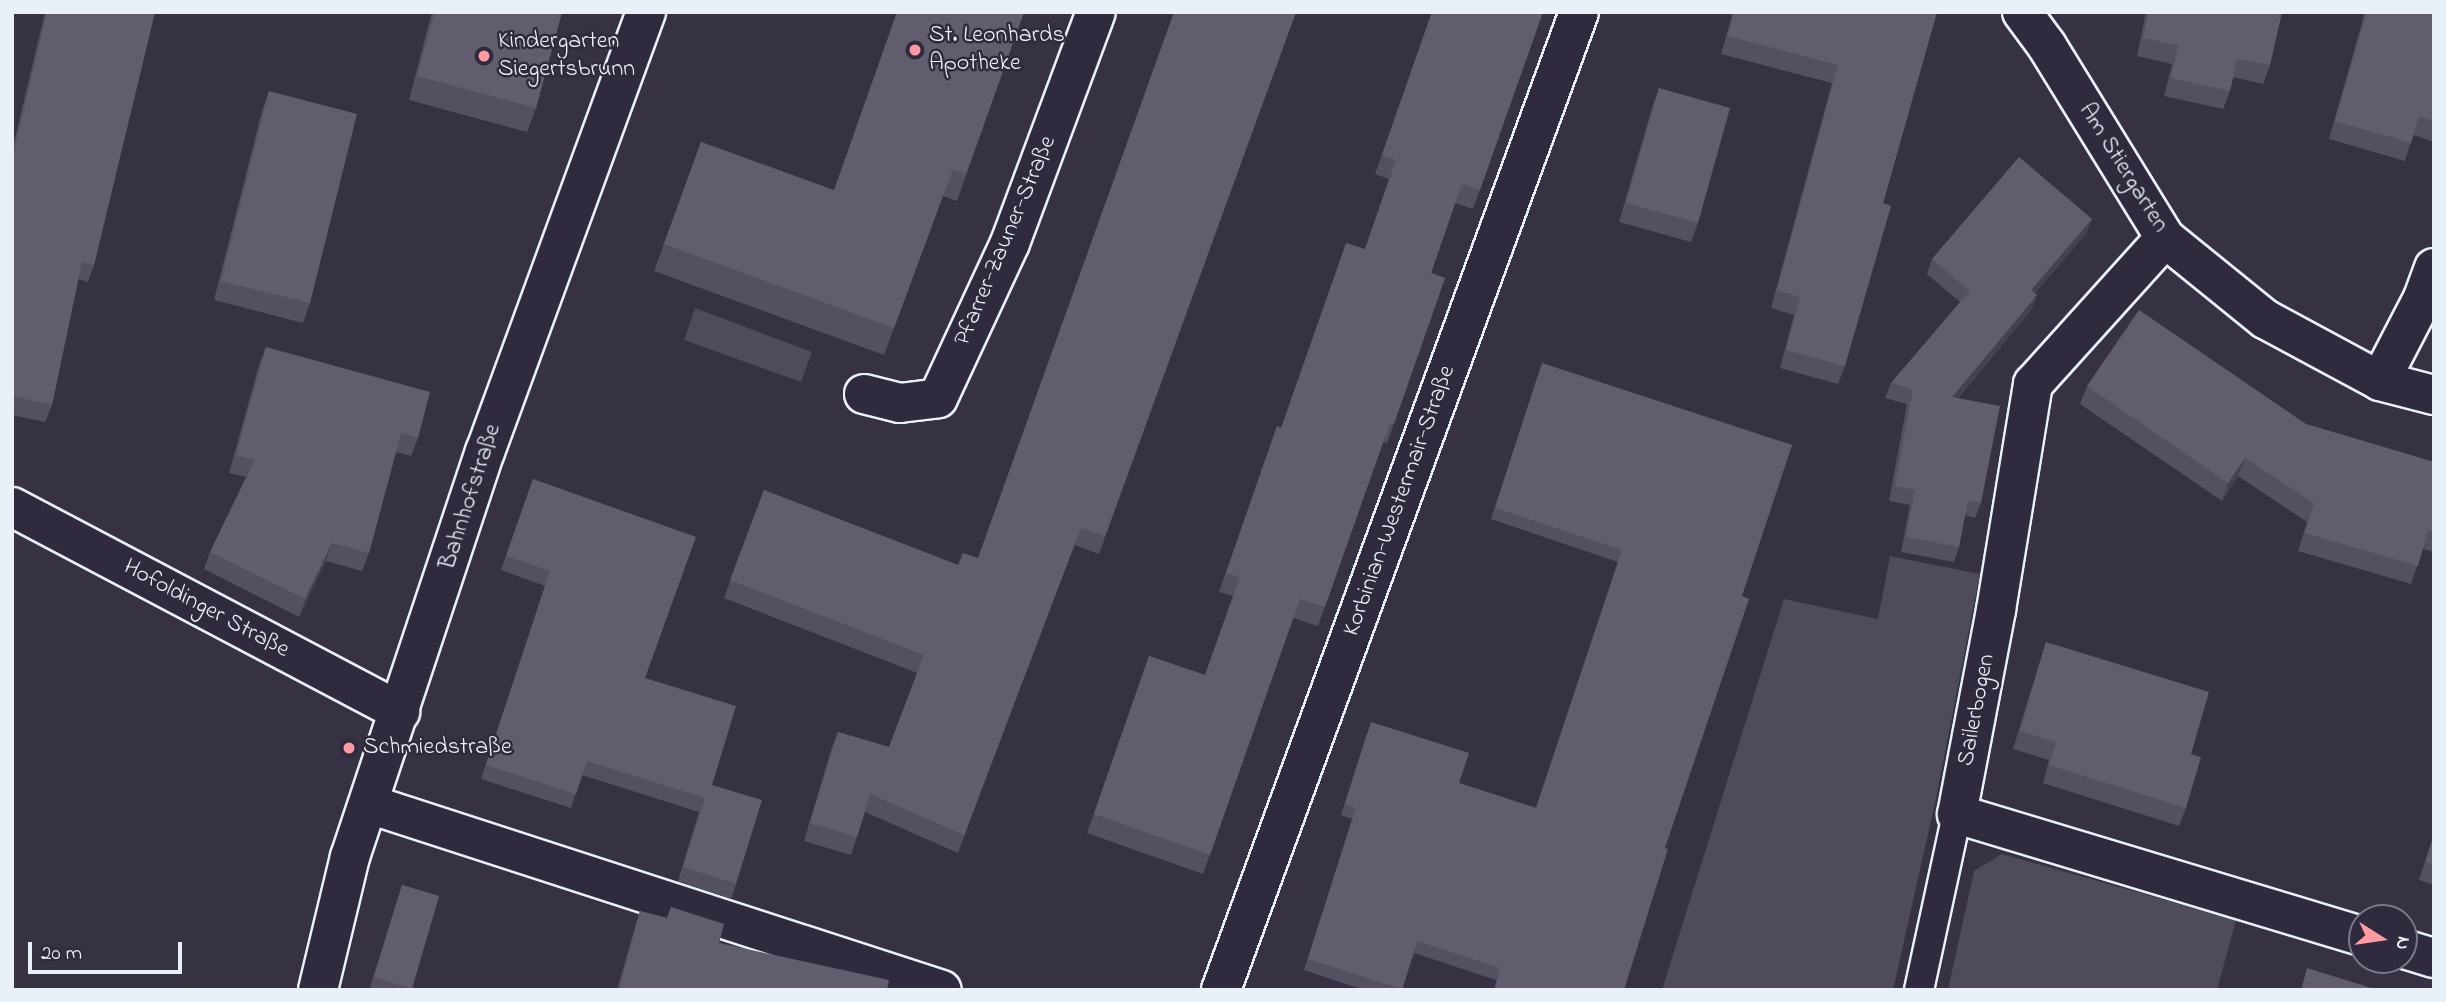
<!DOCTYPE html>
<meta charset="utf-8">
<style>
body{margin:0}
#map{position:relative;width:2446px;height:1002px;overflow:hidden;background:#363244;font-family:"Indie Flower",sans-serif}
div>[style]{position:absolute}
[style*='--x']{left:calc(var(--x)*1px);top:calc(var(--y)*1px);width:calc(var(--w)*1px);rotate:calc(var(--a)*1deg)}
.green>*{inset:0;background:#4d4b5c}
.roads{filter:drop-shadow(2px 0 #e8f1f8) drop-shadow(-2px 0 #e8f1f8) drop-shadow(0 2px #e8f1f8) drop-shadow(0 -2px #e8f1f8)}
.service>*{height:28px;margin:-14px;padding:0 14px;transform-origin:14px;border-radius:14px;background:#2f2a3d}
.minor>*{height:38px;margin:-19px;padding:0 19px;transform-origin:19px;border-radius:19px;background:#2f2a3d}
.tertiary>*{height:38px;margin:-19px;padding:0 19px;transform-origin:19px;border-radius:19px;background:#2f2a3d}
.wall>*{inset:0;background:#53515f}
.shaded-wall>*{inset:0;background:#43424d}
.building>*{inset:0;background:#605e6e}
.dots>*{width:19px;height:19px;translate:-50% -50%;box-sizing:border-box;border:4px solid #2f2a3d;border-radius:50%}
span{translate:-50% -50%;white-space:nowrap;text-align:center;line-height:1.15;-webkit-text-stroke:5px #2f2a3d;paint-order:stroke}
.poi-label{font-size:24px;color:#e8f1f8}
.left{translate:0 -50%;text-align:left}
.street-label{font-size:24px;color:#e8f1f8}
.frame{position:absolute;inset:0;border:14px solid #e8f1f8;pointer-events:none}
.north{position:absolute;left:2348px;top:904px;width:70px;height:70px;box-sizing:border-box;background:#2f2a3d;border:2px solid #797a88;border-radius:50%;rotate:102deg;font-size:19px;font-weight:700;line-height:28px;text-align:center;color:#e8f1f8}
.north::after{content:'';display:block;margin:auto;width:24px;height:32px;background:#ff9aa2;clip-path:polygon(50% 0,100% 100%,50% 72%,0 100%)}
.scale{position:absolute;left:28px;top:942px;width:154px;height:32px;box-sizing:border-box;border:4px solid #e8f1f8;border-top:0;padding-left:9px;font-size:21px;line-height:24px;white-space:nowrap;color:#e8f1f8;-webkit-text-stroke:5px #2f2a3d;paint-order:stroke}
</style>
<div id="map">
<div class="green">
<div style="clip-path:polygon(695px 308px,812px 352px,801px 382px,684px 340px)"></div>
<div style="clip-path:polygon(1890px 556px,1980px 574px,1935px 803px,1893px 990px,1662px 990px,1784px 599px,1878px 619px)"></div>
<div style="clip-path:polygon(2002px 854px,2236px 920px,2217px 990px,1948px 990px,1974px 871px)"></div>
</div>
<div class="roads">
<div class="service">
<div style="--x:1919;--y:990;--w:180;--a:-77.8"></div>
</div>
<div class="minor">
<div style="--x:2022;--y:12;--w:42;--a:53.7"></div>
<div style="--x:2047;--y:46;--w:225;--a:58.4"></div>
<div style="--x:2165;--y:238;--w:129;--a:39"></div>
<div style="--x:2265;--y:319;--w:131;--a:28.3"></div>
<div style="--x:2380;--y:381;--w:56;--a:14.5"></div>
<div style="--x:2165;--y:238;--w:197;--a:132.1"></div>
<div style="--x:2033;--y:384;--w:229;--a:99.3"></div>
<div style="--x:1996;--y:610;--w:208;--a:100.8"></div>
<div style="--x:1957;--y:814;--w:423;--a:16.8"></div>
<div style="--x:2380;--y:381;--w:93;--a:-62.6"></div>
<div style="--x:2423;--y:298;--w:32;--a:-70"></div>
<div style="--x:864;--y:394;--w:37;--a:14"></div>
<div style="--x:900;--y:403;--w:38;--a:-7"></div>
<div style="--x:938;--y:398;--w:171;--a:-65.1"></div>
<div style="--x:1010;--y:243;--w:246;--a:-69.6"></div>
<div style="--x:12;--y:507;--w:439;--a:27.8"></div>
<div style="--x:369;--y:804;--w:602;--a:17.98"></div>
<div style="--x:2404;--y:949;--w:31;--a:17"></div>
<div style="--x:1221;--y:990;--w:1041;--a:-69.89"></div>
</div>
<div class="tertiary">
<div style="--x:318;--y:990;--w:137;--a:-76.5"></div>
<div style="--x:350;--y:857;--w:427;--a:-71.6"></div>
<div style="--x:485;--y:452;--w:469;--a:-69.9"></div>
</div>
</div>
<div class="wall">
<div style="clip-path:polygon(45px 12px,155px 12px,94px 265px,88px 282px,78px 279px,52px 405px,45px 422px,12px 415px,12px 151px)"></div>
<div style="clip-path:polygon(432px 12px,562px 12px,536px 108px,527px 132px,409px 100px)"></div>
<div style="clip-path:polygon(1024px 12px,957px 201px,943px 196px,884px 355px,654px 271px,701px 142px,833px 190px)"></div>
<div style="clip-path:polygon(1296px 12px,1099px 554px,1074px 545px,958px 853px,865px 812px,851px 855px,804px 841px,831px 750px,838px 732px,889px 747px,917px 673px,724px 598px,764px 490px,958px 565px,978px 558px)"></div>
<div style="clip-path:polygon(1432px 12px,1543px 12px,1473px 209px,1455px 203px,1431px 273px,1445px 278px,1387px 443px,1383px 442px,1318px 626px,1293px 618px,1203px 874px,1087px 833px,1149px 656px,1205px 675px,1233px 596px,1219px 592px,1277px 426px,1281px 428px,1365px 249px,1389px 179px,1375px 174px)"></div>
<div style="clip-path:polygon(1733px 12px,1937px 12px,1883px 203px,1845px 366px,1838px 384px,1780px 368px,1794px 315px,1771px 308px,1832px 83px,1721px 54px)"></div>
<div style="clip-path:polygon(2146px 12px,2282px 12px,2270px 65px,2263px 84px,2233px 77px,2230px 91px,2223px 109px,2164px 96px,2172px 64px,2137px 56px)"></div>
<div style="clip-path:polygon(2365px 12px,2434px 12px,2434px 135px,2432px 141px,2413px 135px,2405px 161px,2329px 139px)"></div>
<div style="clip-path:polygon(1659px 88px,1698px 223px,1691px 242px,1619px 222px,1652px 108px)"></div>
<div style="clip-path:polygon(269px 91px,310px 303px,303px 323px,214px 300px,262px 111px)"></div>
<div style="clip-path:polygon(2092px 219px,2086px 234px,2035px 293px,2032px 309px,1958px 398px,1981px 503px,1975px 518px,1965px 515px,1959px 547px,1954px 562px,1901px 552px,1910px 505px,1889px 501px,1907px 404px,1885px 398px,1891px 383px,1960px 302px,1927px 274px,1932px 259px)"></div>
<div style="clip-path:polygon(266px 347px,418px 438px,411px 456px,396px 452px,369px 553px,362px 571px,326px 561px,299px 617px,204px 569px,210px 552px,246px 477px,229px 473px,259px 365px)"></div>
<div style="clip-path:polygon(1538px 375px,1792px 445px,1496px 980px,1414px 953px,1402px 990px,1364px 990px,1304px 970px,1352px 819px,1341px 815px,1367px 733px,1459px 783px,1536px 808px,1618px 562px,1491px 519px)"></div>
<div style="clip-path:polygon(2087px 386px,2306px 424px,2434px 462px,2434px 552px,2423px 549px,2411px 584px,2298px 551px,2307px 522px,2238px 476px,2222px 501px,2080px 404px)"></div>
<div style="clip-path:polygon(533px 479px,645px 678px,712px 785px,736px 884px,731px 899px,678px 881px,699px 812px,582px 775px,571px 808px,481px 779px,545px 586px,501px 570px)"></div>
<div style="clip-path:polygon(2046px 642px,2191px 754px,2186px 808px,2179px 826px,2043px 783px,2049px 760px,2013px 749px,2040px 661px)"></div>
<div style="clip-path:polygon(2434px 833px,2434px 885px,2419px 880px)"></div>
<div style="clip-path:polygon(402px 885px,439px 896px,411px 990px,378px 990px,370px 987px)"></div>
<div style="clip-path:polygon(671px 907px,719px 943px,887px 990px,617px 990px,635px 927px,640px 911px,667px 918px)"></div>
</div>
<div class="shaded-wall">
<div style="clip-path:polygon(2092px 219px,2086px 234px,2025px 304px,2031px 290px)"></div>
<div style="clip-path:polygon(2037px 295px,2032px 309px,1946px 411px,1952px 397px)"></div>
<div style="clip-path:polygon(2245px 458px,2238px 476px,2222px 501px,2228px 483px)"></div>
<div style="clip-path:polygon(332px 543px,326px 561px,299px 617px,305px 599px)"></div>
</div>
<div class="building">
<div style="clip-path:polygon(47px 12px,155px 12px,94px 265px,82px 262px,52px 405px,12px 396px,12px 160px)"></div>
<div style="clip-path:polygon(435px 12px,562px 12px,536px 108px,417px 76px)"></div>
<div style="clip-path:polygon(897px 12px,1024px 12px,966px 174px,953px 169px,894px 328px,664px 244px,701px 142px,834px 190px)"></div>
<div style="clip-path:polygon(1174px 12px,1296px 12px,1105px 536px,1081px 528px,964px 835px,870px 794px,857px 837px,810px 823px,838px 732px,889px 747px,924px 655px,730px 580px,764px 490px,958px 565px,963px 553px,978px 558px)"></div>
<div style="clip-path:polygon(1432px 12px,1543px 12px,1480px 190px,1462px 184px,1431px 273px,1445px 278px,1394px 424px,1390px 423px,1325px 607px,1300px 599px,1210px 855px,1094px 814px,1149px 656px,1205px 675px,1240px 577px,1226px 573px,1277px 426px,1281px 428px,1346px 243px,1365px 249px,1396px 160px,1382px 155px)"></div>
<div style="clip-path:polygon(1734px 12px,1937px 12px,1883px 203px,1891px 206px,1845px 366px,1786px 350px,1800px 297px,1777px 290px,1838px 65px,1728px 36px)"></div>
<div style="clip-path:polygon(2149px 12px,2282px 12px,2270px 65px,2237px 59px,2230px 91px,2171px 78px,2178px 45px,2143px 38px)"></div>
<div style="clip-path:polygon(2367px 12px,2434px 12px,2434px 121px,2419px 117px,2411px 143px,2335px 121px)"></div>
<div style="clip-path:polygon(1659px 88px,1730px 108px,1698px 223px,1626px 203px)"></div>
<div style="clip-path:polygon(269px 91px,357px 114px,310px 303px,221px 281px)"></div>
<div style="clip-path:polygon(2019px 157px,2092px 219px,2031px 290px,2037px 295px,1952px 397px,2000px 406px,1981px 503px,1968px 500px,1959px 547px,1906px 537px,1915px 490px,1895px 486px,1913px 389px,1891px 383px,1970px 291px,1932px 259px)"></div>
<div style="clip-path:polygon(2139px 310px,2306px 424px,2434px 462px,2434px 532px,2428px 530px,2418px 566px,2305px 533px,2314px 503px,2245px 458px,2228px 483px,2087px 386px)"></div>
<div style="clip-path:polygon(266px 347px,430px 392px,418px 438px,401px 433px,369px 553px,332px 543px,305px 599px,210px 552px,255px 460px,236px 455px)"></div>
<div style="clip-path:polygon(1542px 363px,1792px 445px,1742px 596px,1749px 599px,1665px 848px,1668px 849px,1624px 990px,1494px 990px,1500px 968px,1417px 941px,1402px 989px,1308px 959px,1356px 808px,1345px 804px,1371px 722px,1469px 753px,1459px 783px,1536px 808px,1622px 550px,1495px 508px)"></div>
<div style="clip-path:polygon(533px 479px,696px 537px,645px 678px,736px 706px,712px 785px,762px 800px,736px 884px,683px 867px,705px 798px,587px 761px,576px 794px,486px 765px,550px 571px,506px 556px)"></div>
<div style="clip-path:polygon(2046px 642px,2209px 692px,2191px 754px,2201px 757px,2186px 808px,2049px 765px,2056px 742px,2020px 731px)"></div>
<div style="clip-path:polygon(2434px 836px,2434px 865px,2426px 862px)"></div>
<div style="clip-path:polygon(402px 885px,439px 896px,412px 989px,374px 977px)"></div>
<div style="clip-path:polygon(671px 907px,724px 924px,719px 943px,889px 980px,887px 990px,619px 990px,640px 911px,667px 918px)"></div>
<div style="clip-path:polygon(2307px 968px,2378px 990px,2301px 990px)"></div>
</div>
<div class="dots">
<div style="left:915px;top:50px;background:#ff9aa2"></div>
<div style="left:484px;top:56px;background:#ff9aa2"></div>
<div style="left:349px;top:748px;background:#ff9aa2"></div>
</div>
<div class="poi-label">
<span class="left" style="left:929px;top:50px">St. Leonhards<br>Apotheke</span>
<span class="left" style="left:498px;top:56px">Kindergarten<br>Siegertsbrunn</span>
<span class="left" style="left:363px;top:748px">Schmiedstraße</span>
</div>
<div class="street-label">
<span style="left:2123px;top:168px;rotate:58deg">Am Stiergarten</span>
<span style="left:1006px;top:241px;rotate:-67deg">Pfarrer-Zauner-Straße</span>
<span style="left:471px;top:497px;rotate:-72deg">Bahnhofstraße</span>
<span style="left:1400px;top:501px;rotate:-70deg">Korbinian-Westermair-Straße</span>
<span style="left:206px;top:609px;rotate:28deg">Hofoldinger Straße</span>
<span style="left:1977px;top:710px;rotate:-79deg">Sailerbogen</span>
</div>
<div class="frame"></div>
<div class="north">N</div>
<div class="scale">20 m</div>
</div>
